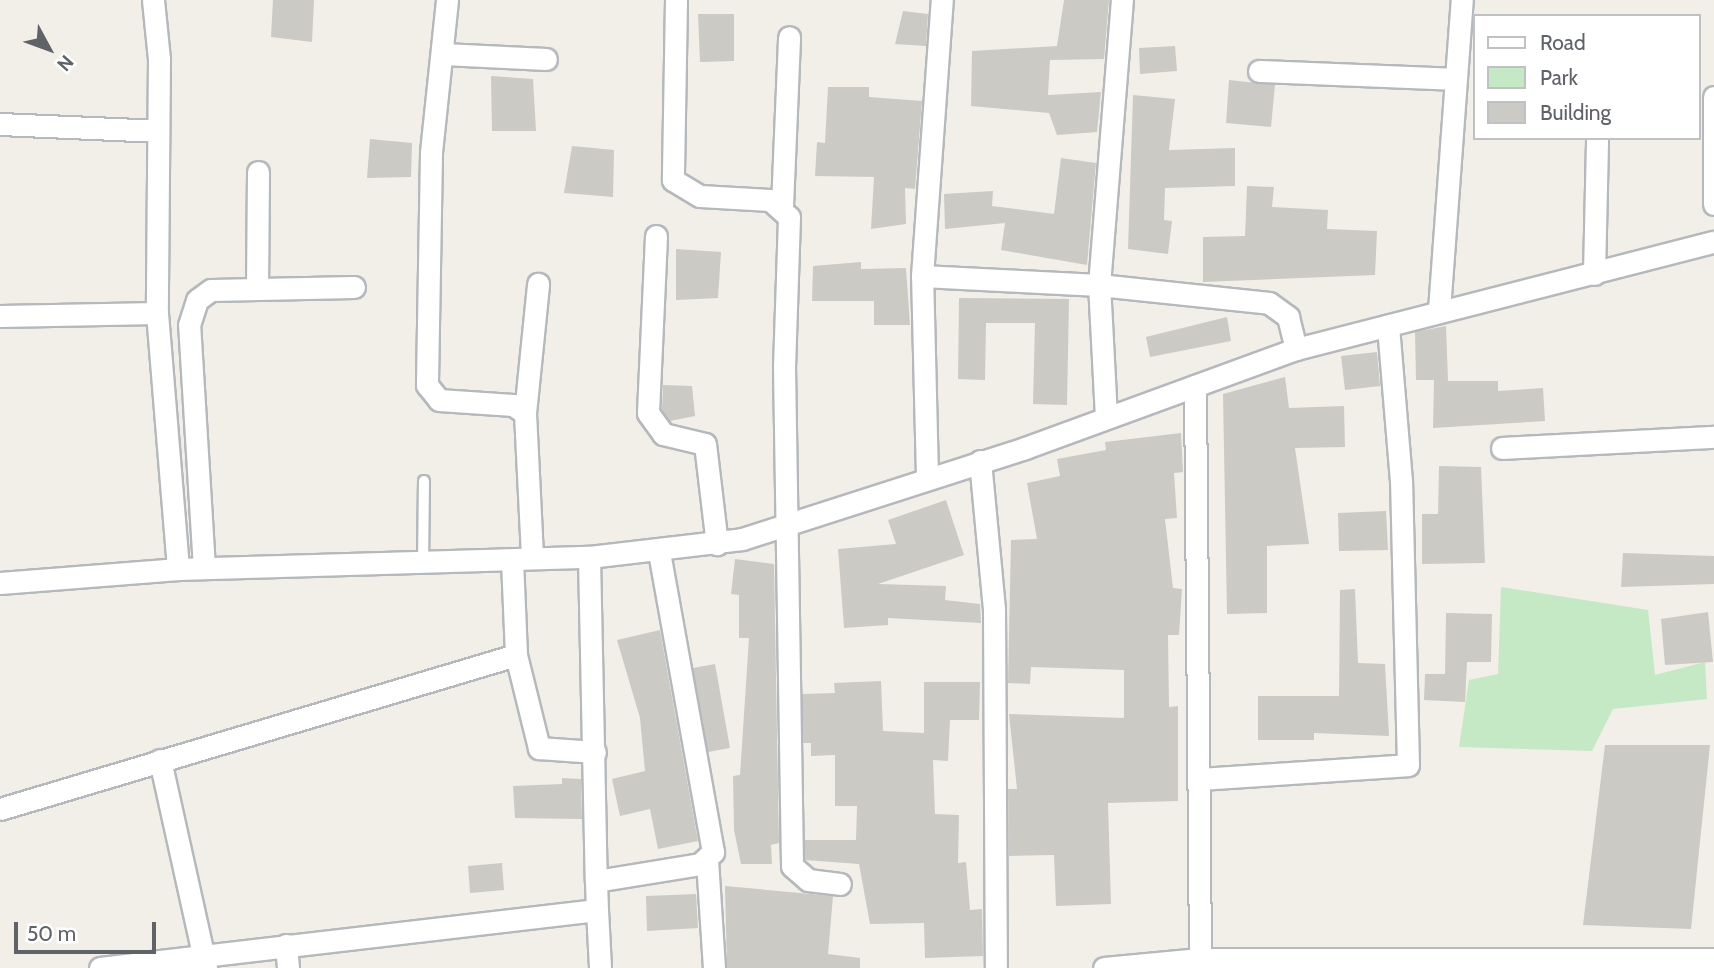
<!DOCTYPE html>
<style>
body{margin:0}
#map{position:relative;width:1714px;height:968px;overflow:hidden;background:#f1efe8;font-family:Cabin,sans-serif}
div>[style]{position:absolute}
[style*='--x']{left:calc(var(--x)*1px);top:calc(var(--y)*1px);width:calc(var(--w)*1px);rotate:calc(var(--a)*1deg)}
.green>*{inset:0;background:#c5e8c5}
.building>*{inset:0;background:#cccac5}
.roads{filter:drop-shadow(2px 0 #b5b8bc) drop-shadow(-2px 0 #b5b8bc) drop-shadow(0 2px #b5b8bc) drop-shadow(0 -2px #b5b8bc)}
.lane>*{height:10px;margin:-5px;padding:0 5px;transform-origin:5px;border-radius:5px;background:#fff}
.street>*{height:21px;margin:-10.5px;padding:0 10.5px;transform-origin:10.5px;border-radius:10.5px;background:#fff}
span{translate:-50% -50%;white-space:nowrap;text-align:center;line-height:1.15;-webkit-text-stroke:5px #fff;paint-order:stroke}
.legend{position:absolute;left:1473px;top:14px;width:228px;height:126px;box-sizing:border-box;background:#fff;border:2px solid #bfc1c3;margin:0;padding:9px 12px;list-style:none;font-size:21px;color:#5f6368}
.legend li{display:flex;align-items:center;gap:14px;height:35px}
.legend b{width:35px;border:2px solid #bfc1c3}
.north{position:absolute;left:14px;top:14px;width:70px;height:70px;-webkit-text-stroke:5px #fff;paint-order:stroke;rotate:131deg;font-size:19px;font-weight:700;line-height:28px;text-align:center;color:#5f6368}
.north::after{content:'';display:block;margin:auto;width:24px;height:32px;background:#5f6368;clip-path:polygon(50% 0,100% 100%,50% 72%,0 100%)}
.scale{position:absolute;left:14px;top:922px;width:142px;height:32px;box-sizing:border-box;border:4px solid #5f6368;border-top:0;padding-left:9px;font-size:21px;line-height:24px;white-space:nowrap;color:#5f6368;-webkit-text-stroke:5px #fff;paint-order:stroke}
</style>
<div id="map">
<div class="green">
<div style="clip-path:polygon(1501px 587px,1648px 610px,1655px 675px,1705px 662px,1707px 699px,1613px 709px,1592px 751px,1459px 747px,1469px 680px,1498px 674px)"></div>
</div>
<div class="building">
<div style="clip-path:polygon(273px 0,314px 0,312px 42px,271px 37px)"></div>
<div style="clip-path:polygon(1064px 0,1109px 0,1104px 59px,1050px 60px,1048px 95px,1101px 92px,1097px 132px,1057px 135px,1049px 113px,971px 106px,972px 51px,1057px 46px)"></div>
<div style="clip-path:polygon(903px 11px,928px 14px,926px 46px,895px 44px)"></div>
<div style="clip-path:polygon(698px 14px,734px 14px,734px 61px,700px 62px)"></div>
<div style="clip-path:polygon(1175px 46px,1177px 71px,1140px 74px,1139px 48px)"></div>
<div style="clip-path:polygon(491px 76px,533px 79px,536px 131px,492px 131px)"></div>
<div style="clip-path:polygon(1229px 80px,1275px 85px,1271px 127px,1226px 123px)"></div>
<div style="clip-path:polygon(828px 87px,869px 87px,869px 97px,922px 101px,915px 189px,905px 188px,906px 224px,871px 229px,874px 177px,815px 176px,817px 142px,825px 143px)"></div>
<div style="clip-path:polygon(1133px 95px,1175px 99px,1169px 150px,1235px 148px,1235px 186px,1165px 188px,1164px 220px,1172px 221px,1168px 254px,1128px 249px)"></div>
<div style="clip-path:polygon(370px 139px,412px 143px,411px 177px,367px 178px)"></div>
<div style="clip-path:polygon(572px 146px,614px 150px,613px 197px,564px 193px)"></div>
<div style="clip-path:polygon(1061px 158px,1096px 163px,1087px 265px,1001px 250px,1005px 223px,945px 229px,944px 194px,993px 191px,992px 206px,1054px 214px)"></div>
<div style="clip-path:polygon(1247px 186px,1274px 187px,1272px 207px,1328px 210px,1327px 229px,1377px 231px,1375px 275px,1203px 282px,1203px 237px,1245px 236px)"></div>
<div style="clip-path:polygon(676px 249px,721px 252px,718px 298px,676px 300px)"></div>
<div style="clip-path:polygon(861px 262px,861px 269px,906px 268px,910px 325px,874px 325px,874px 301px,812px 301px,813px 266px)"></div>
<div style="clip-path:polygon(959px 298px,1069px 299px,1067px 405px,1033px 404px,1035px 323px,986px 323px,985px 380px,958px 379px)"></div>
<div style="clip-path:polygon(1227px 317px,1231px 341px,1150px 357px,1146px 337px)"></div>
<div style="clip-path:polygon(1446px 326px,1448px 381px,1498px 381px,1498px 391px,1543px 388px,1545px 421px,1433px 428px,1434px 380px,1416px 380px,1415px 332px)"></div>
<div style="clip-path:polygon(1377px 352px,1380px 386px,1345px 390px,1341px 356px)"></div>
<div style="clip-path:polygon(1285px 377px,1289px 408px,1344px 406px,1345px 447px,1295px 448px,1309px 544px,1267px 546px,1267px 613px,1227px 614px,1223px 394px)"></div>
<div style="clip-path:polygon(663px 385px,692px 386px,695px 416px,670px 421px,662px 410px)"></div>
<div style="clip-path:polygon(1181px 433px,1183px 472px,1174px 473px,1177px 518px,1165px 519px,1173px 588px,1182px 589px,1179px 635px,1168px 635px,1169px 707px,1178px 706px,1178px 801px,1108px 803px,1111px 904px,1056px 906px,1054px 855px,1009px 856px,1008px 789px,1017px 789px,1009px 714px,1124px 718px,1124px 670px,1031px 667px,1030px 684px,1008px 683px,1011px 540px,1037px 539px,1027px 483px,1060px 476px,1057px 459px,1106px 450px,1105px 442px)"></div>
<div style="clip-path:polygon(1439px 466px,1481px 467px,1485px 563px,1422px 564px,1422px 514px,1438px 514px)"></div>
<div style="clip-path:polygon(946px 500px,964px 555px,878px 584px,946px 586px,945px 600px,980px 604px,981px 623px,888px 618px,888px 625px,844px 628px,838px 549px,896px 544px,888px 520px)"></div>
<div style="clip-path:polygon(1386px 511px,1388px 550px,1339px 551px,1338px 513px)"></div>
<div style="clip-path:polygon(1623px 553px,1714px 556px,1714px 584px,1621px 587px)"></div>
<div style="clip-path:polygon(735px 559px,774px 564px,779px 843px,771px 845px,772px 864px,741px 864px,734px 830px,733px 776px,740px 775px,749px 638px,739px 638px,739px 595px,731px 594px)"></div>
<div style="clip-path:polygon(1355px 589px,1358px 663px,1385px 664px,1389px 736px,1314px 733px,1314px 740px,1258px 740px,1258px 696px,1339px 696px,1340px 590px)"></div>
<div style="clip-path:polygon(1708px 612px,1713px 662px,1665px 665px,1661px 619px)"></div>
<div style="clip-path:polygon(1446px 613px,1492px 614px,1491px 662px,1467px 662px,1465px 702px,1424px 700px,1425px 674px,1445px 674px)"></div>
<div style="clip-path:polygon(660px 630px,698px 841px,658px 849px,650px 809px,620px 816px,612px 779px,645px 771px,640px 718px,617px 640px)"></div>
<div style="clip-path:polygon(715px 664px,730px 748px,708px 752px,693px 668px)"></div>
<div style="clip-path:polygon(881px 681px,883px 731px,924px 733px,924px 682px,980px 682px,979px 720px,950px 720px,948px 761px,933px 760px,935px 814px,959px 815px,958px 863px,966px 862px,970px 910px,982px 909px,983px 956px,925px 958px,924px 923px,870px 924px,859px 864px,805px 860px,805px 840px,856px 840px,857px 806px,835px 806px,835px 755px,811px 756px,811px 743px,803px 743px,802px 694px,835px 693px,834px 683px)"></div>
<div style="clip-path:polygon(1605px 745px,1710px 745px,1691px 929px,1583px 925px)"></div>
<div style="clip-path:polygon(562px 778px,581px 779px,582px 819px,515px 818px,513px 786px,562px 784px)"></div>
<div style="clip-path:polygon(502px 863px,504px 890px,470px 893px,468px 866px)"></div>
<div style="clip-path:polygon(725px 886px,833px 896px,828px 954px,860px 958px,860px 968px,727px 968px)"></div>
<div style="clip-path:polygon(696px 894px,698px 928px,647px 931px,646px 896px)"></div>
</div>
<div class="roads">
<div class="lane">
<div style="--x:423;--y:563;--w:82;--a:-89.3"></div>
</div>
<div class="street">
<div style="--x:153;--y:0;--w:59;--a:84.2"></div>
<div style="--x:159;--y:59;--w:254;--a:90.5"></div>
<div style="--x:157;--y:313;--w:257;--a:85.3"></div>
<div style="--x:447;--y:0;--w:154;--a:96"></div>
<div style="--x:431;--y:153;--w:232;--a:91"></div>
<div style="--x:427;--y:385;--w:19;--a:51"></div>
<div style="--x:439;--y:400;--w:74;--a:3.9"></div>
<div style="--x:513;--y:405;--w:14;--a:34"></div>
<div style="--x:525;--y:413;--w:145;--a:87.2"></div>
<div style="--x:676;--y:0;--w:180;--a:91"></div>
<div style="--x:673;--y:180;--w:31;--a:31"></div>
<div style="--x:700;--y:196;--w:70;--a:3.3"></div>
<div style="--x:770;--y:200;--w:25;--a:42"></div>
<div style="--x:789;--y:217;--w:149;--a:91.9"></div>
<div style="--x:784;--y:366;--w:500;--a:89.08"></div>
<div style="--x:792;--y:866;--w:21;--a:41"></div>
<div style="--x:808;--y:880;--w:32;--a:7"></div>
<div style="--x:443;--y:54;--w:103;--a:2.8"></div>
<div style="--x:1259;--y:71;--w:195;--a:2.3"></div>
<div style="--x:1714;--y:97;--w:107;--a:90"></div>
<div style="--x:0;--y:124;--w:158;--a:2.5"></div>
<div style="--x:782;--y:206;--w:169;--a:-87.6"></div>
<div style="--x:656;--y:236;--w:177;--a:92.6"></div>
<div style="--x:648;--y:413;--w:26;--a:54"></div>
<div style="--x:663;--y:434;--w:43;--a:13.4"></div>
<div style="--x:705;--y:444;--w:101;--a:83.2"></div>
<div style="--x:1594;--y:274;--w:136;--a:-88.7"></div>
<div style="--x:922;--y:276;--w:177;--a:2.9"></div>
<div style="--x:1099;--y:285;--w:171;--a:6"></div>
<div style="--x:1269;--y:303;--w:24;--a:36"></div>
<div style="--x:1288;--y:317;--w:33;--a:76"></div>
<div style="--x:257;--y:288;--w:116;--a:-89.5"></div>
<div style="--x:1439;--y:310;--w:311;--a:-85.8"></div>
<div style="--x:0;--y:316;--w:157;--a:-1.1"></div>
<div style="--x:1195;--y:386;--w:573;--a:89.5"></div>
<div style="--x:525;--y:413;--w:130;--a:-84.2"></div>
<div style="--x:1106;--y:417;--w:132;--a:-93"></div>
<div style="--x:1099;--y:285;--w:286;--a:-85.4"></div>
<div style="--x:1502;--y:448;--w:212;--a:-3"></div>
<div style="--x:980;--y:461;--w:148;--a:84.6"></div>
<div style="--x:994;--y:608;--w:360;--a:89.7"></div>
<div style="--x:927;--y:477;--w:201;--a:-91.4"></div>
<div style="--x:922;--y:276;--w:277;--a:-85.9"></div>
<div style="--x:589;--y:557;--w:324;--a:88.8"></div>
<div style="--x:204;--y:568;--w:243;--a:-93.5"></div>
<div style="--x:189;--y:325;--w:26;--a:-72"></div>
<div style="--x:197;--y:300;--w:17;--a:-36"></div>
<div style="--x:211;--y:290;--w:143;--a:-1.2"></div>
<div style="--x:0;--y:583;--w:179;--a:-4.5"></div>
<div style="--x:178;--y:569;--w:411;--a:-1.7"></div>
<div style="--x:589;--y:557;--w:154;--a:-6.7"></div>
<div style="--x:742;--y:539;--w:297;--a:-17.8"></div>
<div style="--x:1025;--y:448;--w:289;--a:-20.1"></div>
<div style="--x:1296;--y:349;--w:431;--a:-14.4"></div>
<div style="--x:516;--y:655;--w:96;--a:76.1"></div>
<div style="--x:539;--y:748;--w:56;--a:4.1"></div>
<div style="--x:160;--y:760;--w:213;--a:77.5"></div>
<div style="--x:1199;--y:779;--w:209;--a:-3.8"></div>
<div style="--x:1408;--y:765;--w:284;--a:-91.4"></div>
<div style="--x:1401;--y:481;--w:156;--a:-94.8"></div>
<div style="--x:0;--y:809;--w:538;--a:-16.62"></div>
<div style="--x:516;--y:655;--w:95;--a:-92.4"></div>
<div style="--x:707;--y:860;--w:108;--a:86.3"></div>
<div style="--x:597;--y:910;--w:29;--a:-92"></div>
<div style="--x:596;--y:881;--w:105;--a:-9.3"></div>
<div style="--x:700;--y:864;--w:18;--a:-43"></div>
<div style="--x:713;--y:852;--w:305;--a:-100.2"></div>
<div style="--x:286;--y:945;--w:23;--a:85"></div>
<div style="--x:100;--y:968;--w:500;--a:-6.66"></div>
<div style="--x:597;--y:910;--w:58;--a:87"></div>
<div style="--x:1104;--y:968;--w:96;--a:-5.4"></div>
<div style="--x:1200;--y:959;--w:514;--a:0"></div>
</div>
</div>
<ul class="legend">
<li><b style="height:9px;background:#fff"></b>Road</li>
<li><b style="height:19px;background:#c5e8c5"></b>Park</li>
<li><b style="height:19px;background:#cccac5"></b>Building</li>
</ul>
<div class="north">N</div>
<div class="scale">50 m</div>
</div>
